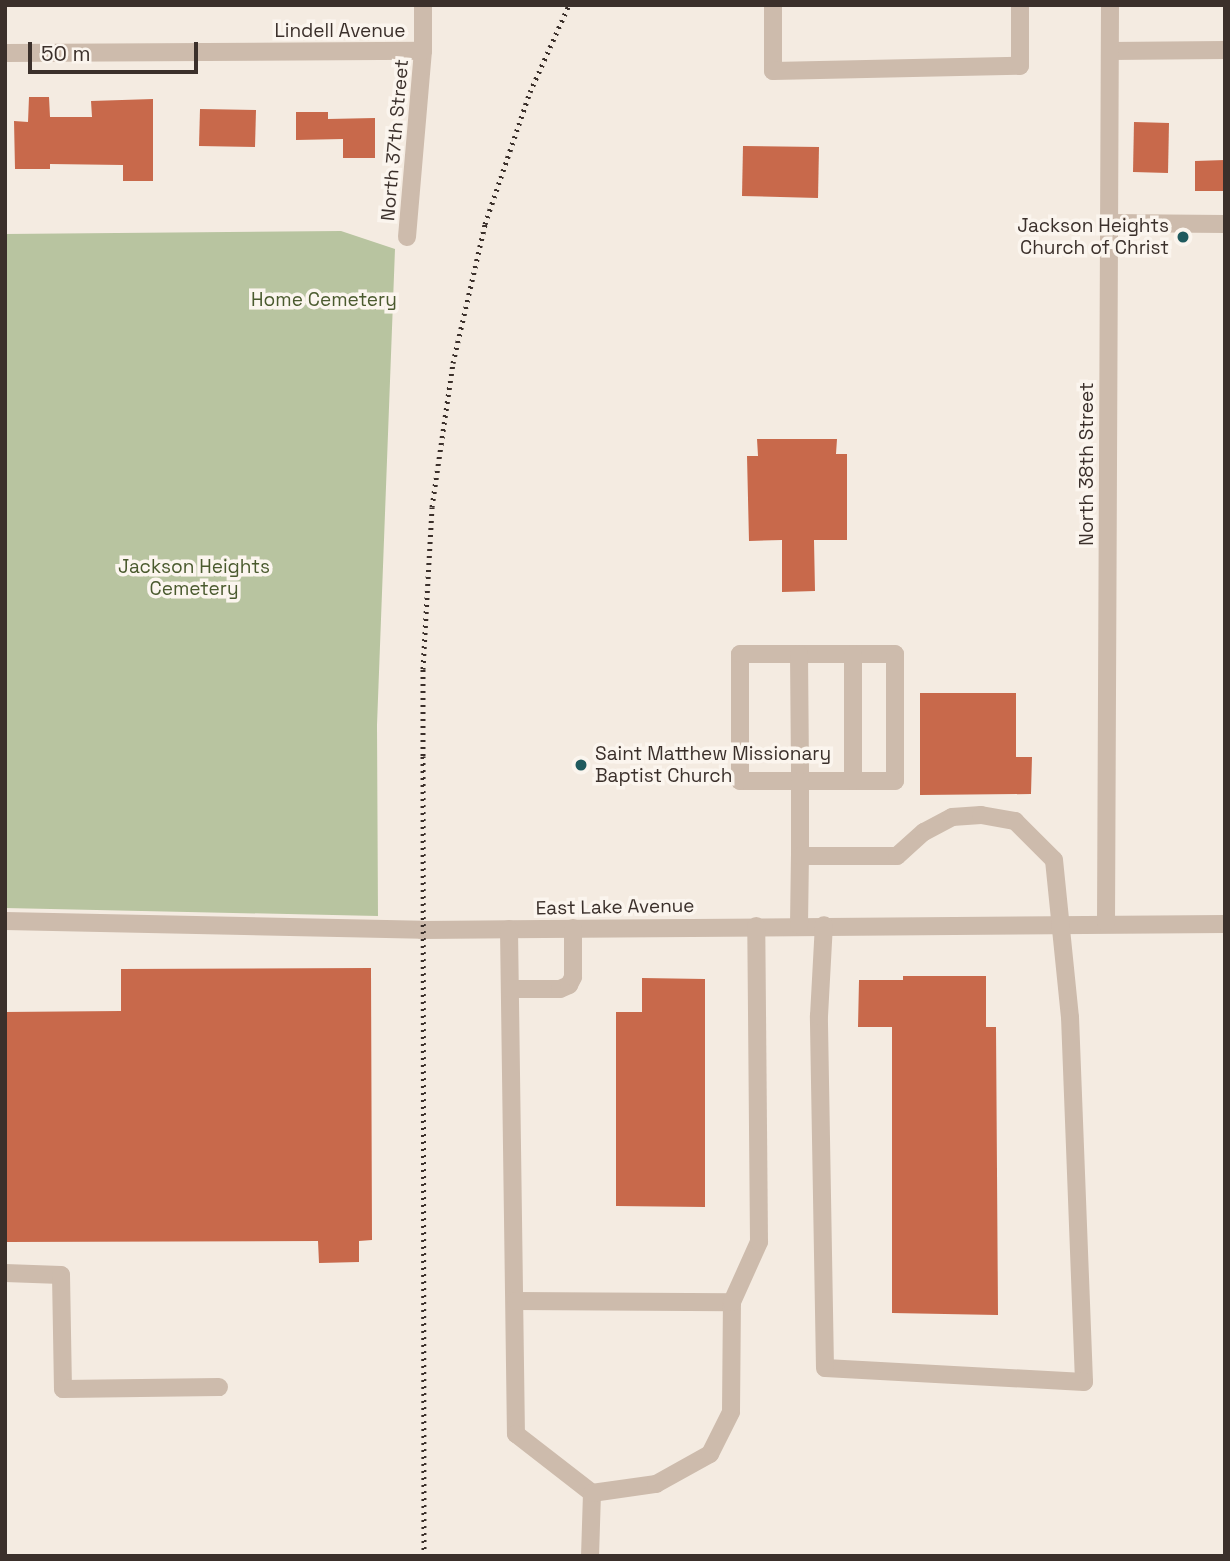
<!DOCTYPE html>
<style>
body{margin:0}
#map{position:relative;width:1230px;height:1561px;overflow:hidden;background:#f4ebe1;font-family:"Space Grotesk",sans-serif}
div>[style]{position:absolute}
[style*='--x']{left:calc(var(--x)*1px);top:calc(var(--y)*1px);width:calc(var(--w)*1px);rotate:calc(var(--a)*1deg)}
.green>*{inset:0;background:#b8c4a0}
.building>*{inset:0;background:#c8694b}
.minor>*{height:18px;margin:-9px;padding:0 9px;transform-origin:9px;border-radius:9px;background:#cdbbac}
.rail>*{height:5px;margin-top:-2.5px;transform-origin:0;background:repeating-linear-gradient(90deg,#3b302b 0 2px,transparent 0 7px)}
.dots>*{width:19px;height:19px;translate:-50% -50%;box-sizing:border-box;border:4px solid #fbf5ee;border-radius:50%}
span{translate:-50% -50%;white-space:nowrap;text-align:center;line-height:1.15;-webkit-text-stroke:7px #fbf5ee;paint-order:stroke}
.street-label{font-size:19px;color:#3b302b}
.poi-label{font-size:19px;color:#3b302b}
.right{translate:-100% -50%;text-align:right}
.left{translate:0 -50%;text-align:left}
.park-label{font-size:19px;color:#4a5a2e}
.frame{position:absolute;inset:0;border:7px solid #3b302b;pointer-events:none}
.scale{position:absolute;left:28px;top:42px;width:170px;height:32px;box-sizing:border-box;border:4px solid #3b302b;border-top:0;padding-left:9px;font-size:21px;line-height:24px;white-space:nowrap;color:#3b302b;-webkit-text-stroke:5px #fbf5ee;paint-order:stroke}
</style>
<div id="map">
<div class="green">
<div style="clip-path:polygon(341px 231px,395px 249px,377px 725px,378px 916px,5px 908px,5px 234px)"></div>
</div>
<div class="building">
<div style="clip-path:polygon(29px 97px,49px 97px,50px 117px,92px 117px,91px 101px,153px 99px,153px 181px,123px 181px,123px 165px,50px 164px,50px 169px,15px 169px,14px 121px,28px 122px)"></div>
<div style="clip-path:polygon(200px 109px,256px 110px,255px 147px,199px 146px)"></div>
<div style="clip-path:polygon(296px 112px,328px 112px,328px 119px,375px 118px,375px 158px,343px 158px,343px 139px,296px 140px)"></div>
<div style="clip-path:polygon(1134px 122px,1169px 123px,1168px 173px,1133px 172px)"></div>
<div style="clip-path:polygon(743px 146px,819px 147px,818px 198px,742px 196px)"></div>
<div style="clip-path:polygon(1225px 160px,1225px 191px,1195px 191px,1195px 161px)"></div>
<div style="clip-path:polygon(757px 439px,837px 439px,836px 454px,847px 454px,847px 540px,814px 540px,815px 591px,782px 592px,782px 540px,749px 541px,747px 456px,758px 456px)"></div>
<div style="clip-path:polygon(920px 693px,1016px 693px,1016px 757px,1032px 757px,1031px 794px,920px 795px)"></div>
<div style="clip-path:polygon(371px 968px,372px 1240px,359px 1241px,359px 1262px,319px 1263px,318px 1241px,5px 1242px,5px 1012px,121px 1011px,121px 969px)"></div>
<div style="clip-path:polygon(903px 976px,986px 976px,986px 1027px,996px 1027px,998px 1315px,892px 1313px,892px 1027px,858px 1027px,859px 980px,903px 980px)"></div>
<div style="clip-path:polygon(642px 978px,705px 979px,705px 1207px,616px 1206px,616px 1012px,642px 1012px)"></div>
</div>
<div class="minor">
<div style="--x:773;--y:5;--w:66;--a:90"></div>
<div style="--x:773;--y:71;--w:247;--a:-1.2"></div>
<div style="--x:1020;--y:66;--w:61;--a:-90"></div>
<div style="--x:1110;--y:51;--w:115;--a:-0.5"></div>
<div style="--x:5;--y:53;--w:418;--a:-0.3"></div>
<div style="--x:1109;--y:223;--w:116;--a:0.5"></div>
<div style="--x:407;--y:237;--w:187;--a:-85.1"></div>
<div style="--x:423;--y:51;--w:46;--a:-90"></div>
<div style="--x:799;--y:654;--w:96;--a:0"></div>
<div style="--x:895;--y:654;--w:127;--a:90"></div>
<div style="--x:895;--y:781;--w:155;--a:180"></div>
<div style="--x:740;--y:781;--w:127;--a:-90"></div>
<div style="--x:740;--y:654;--w:59;--a:0"></div>
<div style="--x:799;--y:654;--w:127;--a:89.5"></div>
<div style="--x:800;--y:781;--w:75;--a:90"></div>
<div style="--x:853;--y:654;--w:127;--a:90"></div>
<div style="--x:5;--y:921;--w:417;--a:1.2"></div>
<div style="--x:422;--y:930;--w:803;--a:-0.43"></div>
<div style="--x:1106;--y:923;--w:918;--a:-89.75"></div>
<div style="--x:799;--y:925;--w:69;--a:-89.2"></div>
<div style="--x:800;--y:856;--w:97;--a:0"></div>
<div style="--x:897;--y:856;--w:36;--a:-42"></div>
<div style="--x:924;--y:832;--w:32;--a:-28"></div>
<div style="--x:952;--y:817;--w:29;--a:-4"></div>
<div style="--x:981;--y:815;--w:35;--a:10"></div>
<div style="--x:1015;--y:821;--w:55;--a:45"></div>
<div style="--x:1054;--y:860;--w:158;--a:84.2"></div>
<div style="--x:1070;--y:1017;--w:365;--a:87.8"></div>
<div style="--x:1084;--y:1382;--w:259;--a:-176.9"></div>
<div style="--x:825;--y:1368;--w:352;--a:-91"></div>
<div style="--x:819;--y:1016;--w:91;--a:-86.9"></div>
<div style="--x:509;--y:929;--w:505;--a:89.21"></div>
<div style="--x:516;--y:1434;--w:96;--a:37.8"></div>
<div style="--x:592;--y:1493;--w:63;--a:91.8"></div>
<div style="--x:510;--y:989;--w:50;--a:0"></div>
<div style="--x:560;--y:989;--w:10;--a:-24"></div>
<div style="--x:569;--y:985;--w:9;--a:-63"></div>
<div style="--x:573;--y:977;--w:49;--a:-90"></div>
<div style="--x:5;--y:1273;--w:56;--a:2"></div>
<div style="--x:61;--y:1275;--w:114;--a:89"></div>
<div style="--x:63;--y:1389;--w:156;--a:-0.7"></div>
<div style="--x:516;--y:1301;--w:216;--a:0.3"></div>
<div style="--x:592;--y:1493;--w:65;--a:-8"></div>
<div style="--x:656;--y:1484;--w:62;--a:-29.1"></div>
<div style="--x:710;--y:1454;--w:47;--a:-63.4"></div>
<div style="--x:731;--y:1412;--w:110;--a:-89.5"></div>
<div style="--x:732;--y:1302;--w:66;--a:-65.8"></div>
<div style="--x:759;--y:1242;--w:316;--a:-90.5"></div>
</div>
<div class="rail">
<div style="--x:424;--y:1556;--w:800;--a:-90.07"></div>
<div style="--x:423;--y:756;--w:87;--a:-90"></div>
<div style="--x:423;--y:669;--w:162;--a:-86.8"></div>
<div style="--x:432;--y:507;--w:146;--a:-81.7"></div>
<div style="--x:453;--y:363;--w:143;--a:-77"></div>
<div style="--x:485;--y:224;--w:139;--a:-71.2"></div>
<div style="--x:530;--y:92;--w:95;--a:-65.9"></div>
</div>
<div class="dots">
<div style="left:1183px;top:237px;background:#1f5a5e"></div>
<div style="left:581px;top:765px;background:#1f5a5e"></div>
</div>
<div class="street-label">
<span style="left:340px;top:31px">Lindell Avenue</span>
<span style="left:395px;top:140px;rotate:-85deg">North 37th Street</span>
<span style="left:1087px;top:464px;rotate:-90deg">North 38th Street</span>
<span style="left:615px;top:907px;rotate:-1deg">East Lake Avenue</span>
</div>
<div class="poi-label">
<span class="right" style="left:1169px;top:237px">Jackson Heights<br>Church of Christ</span>
<span class="left" style="left:595px;top:765px">Saint Matthew Missionary<br>Baptist Church</span>
</div>
<div class="park-label">
<span style="left:324px;top:300px">Home Cemetery</span>
<span style="left:194px;top:578px">Jackson Heights<br>Cemetery</span>
</div>
<div class="frame"></div>
<div class="scale">50 m</div>
</div>
